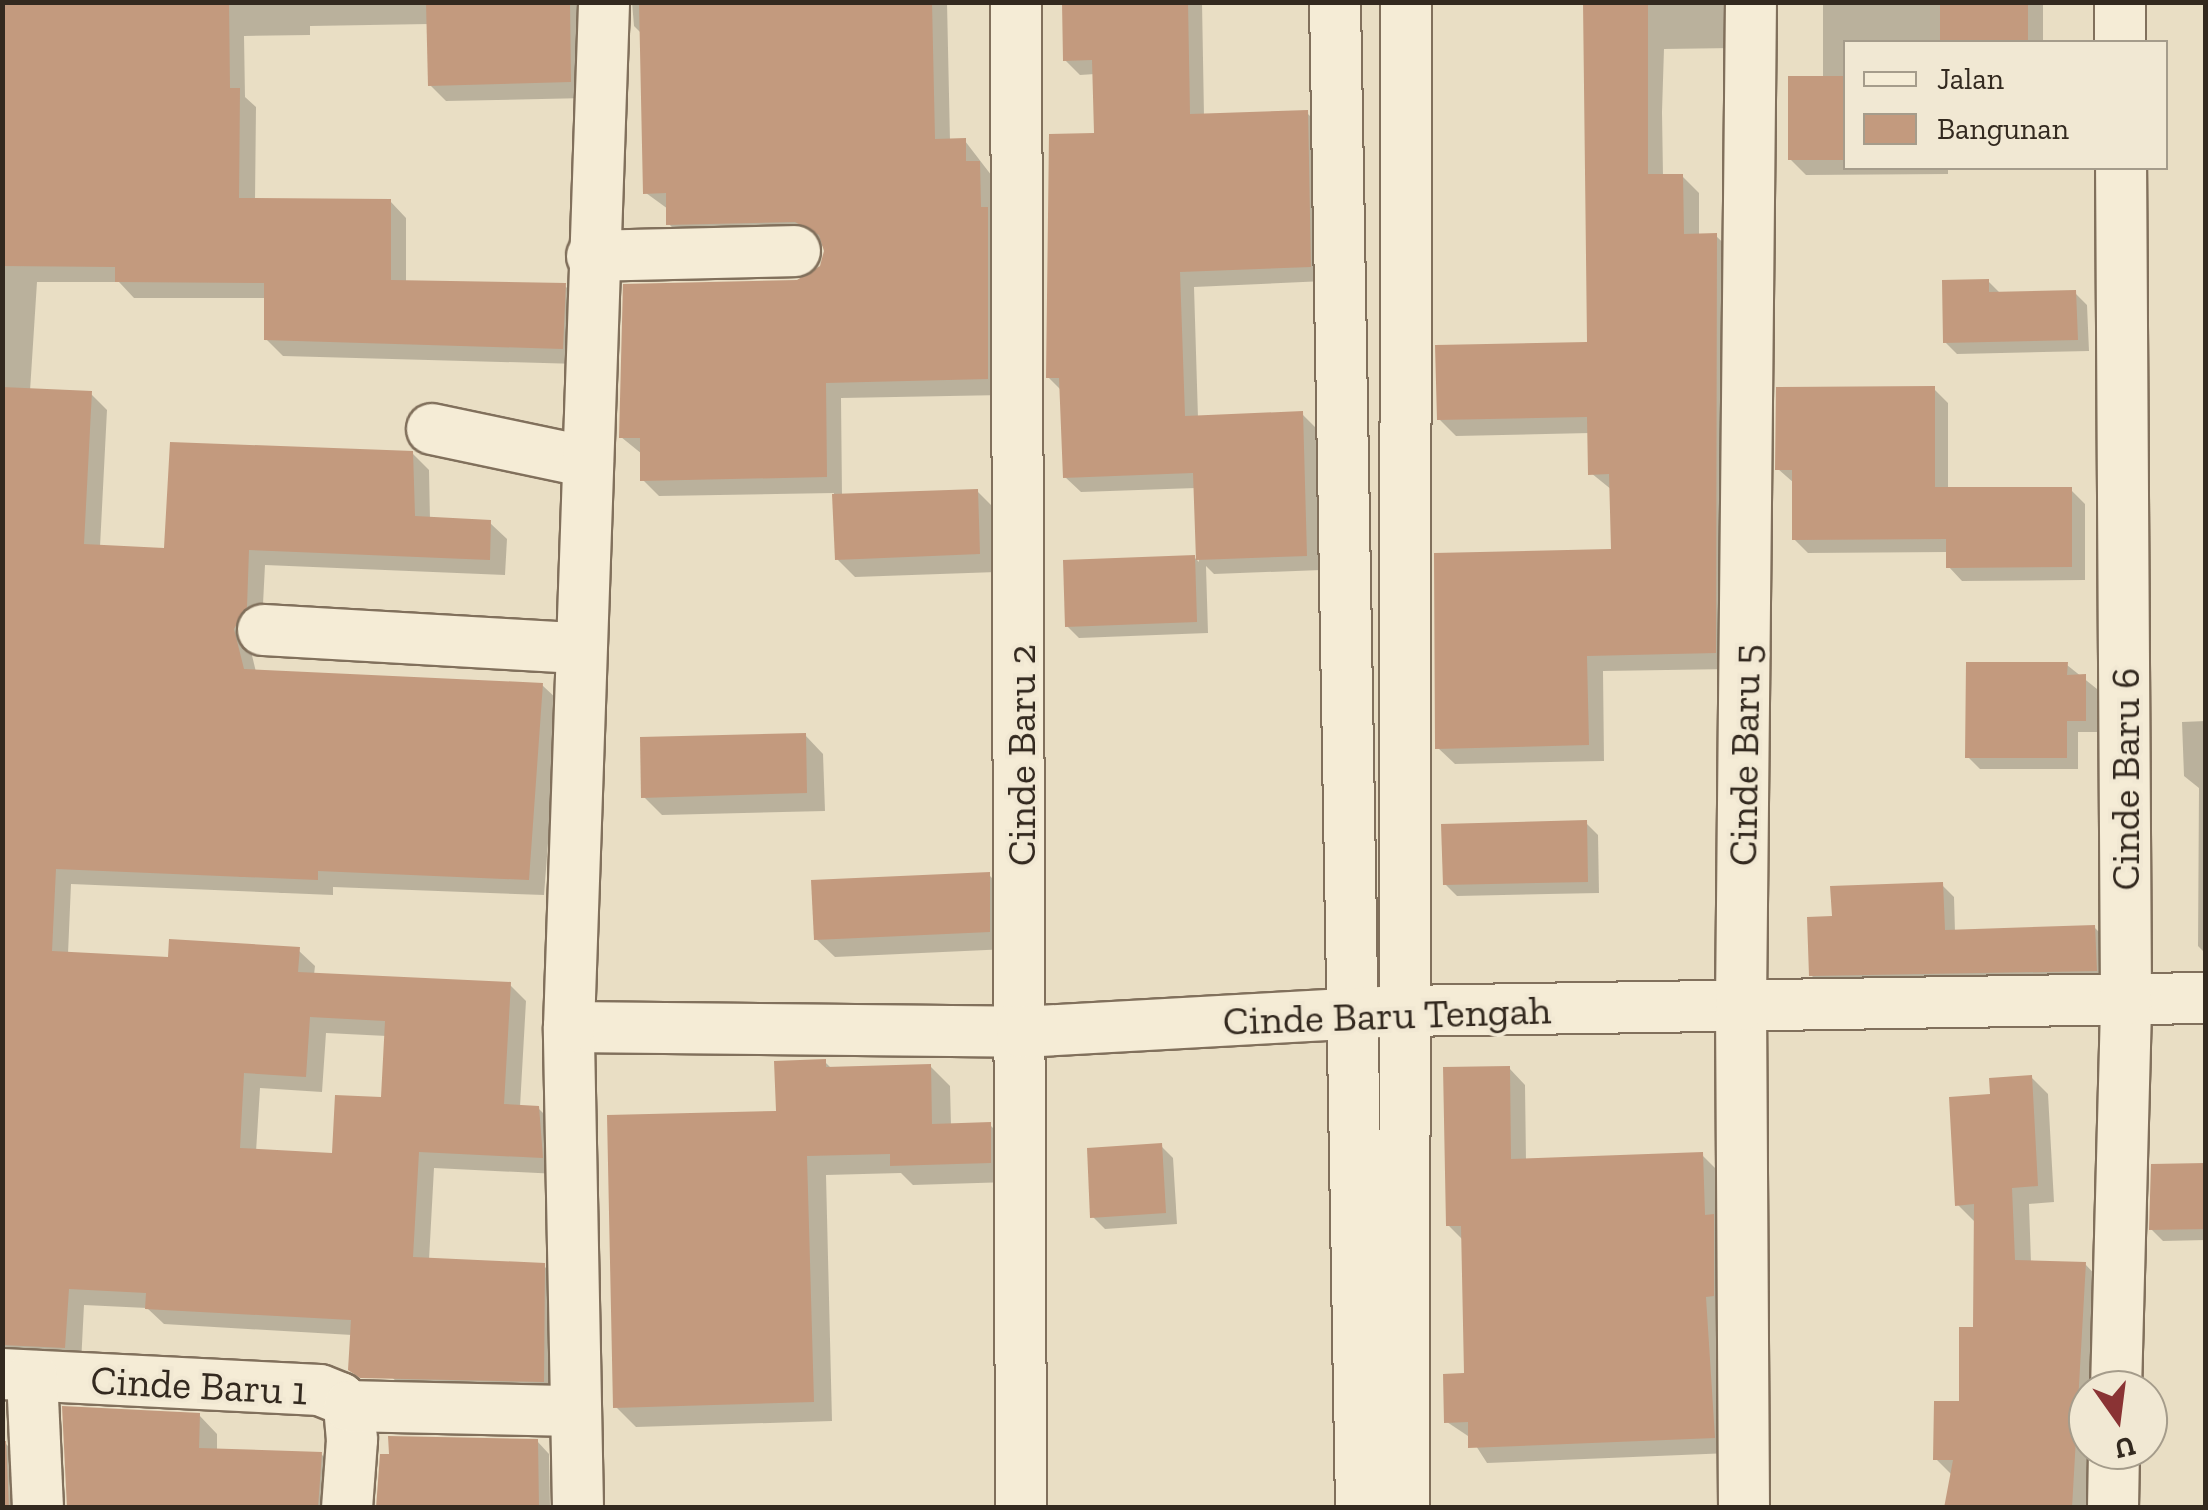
<!DOCTYPE html>
<style>
body{margin:0}
#map{position:relative;width:2208px;height:1510px;overflow:hidden;background:#e9dec4;font-family:"Zilla Slab",serif}
div>[style]{position:absolute}
[style*='--x']{left:calc(var(--x)*1px);top:calc(var(--y)*1px);width:calc(var(--w)*1px);rotate:calc(var(--a)*1deg)}
.shadow>*{inset:0;background:#0003}
.building>*{inset:0;background:#c39a7e}
.roads{filter:drop-shadow(2px 0 #81705c) drop-shadow(-2px 0 #81705c) drop-shadow(0 2px #81705c) drop-shadow(0 -2px #81705c)}
.minor>*{height:50px;margin:-25px;padding:0 25px;transform-origin:25px;border-radius:25px;background:#f5ecd6}
span{translate:-50% -50%;white-space:nowrap;text-align:center;line-height:1.15;-webkit-text-stroke:8px #f1e8d3;paint-order:stroke}
.street-label{font-size:40px;color:#33291f}
.frame{position:absolute;inset:0;border:5px solid #33291f;pointer-events:none}
.legend{position:absolute;left:1843px;top:40px;width:325px;height:130px;box-sizing:border-box;background:#f1e8d3;border:2px solid #a59c8b;margin:0;padding:12px 18px;list-style:none;font-size:30px;color:#33291f}
.legend li{display:flex;align-items:center;gap:20px;height:50px}
.legend b{width:50px;border:2px solid #a59c8b}
.north{position:absolute;left:2068px;top:1370px;width:100px;height:100px;box-sizing:border-box;background:#f1e8d3;border:2px solid #a59c8b;border-radius:50%;rotate:166deg;font-size:28px;font-weight:700;line-height:40px;text-align:center;color:#33291f}
.north::after{content:'';display:block;margin:auto;width:35px;height:45px;background:#8a3334;clip-path:polygon(50% 0,100% 100%,50% 72%,0 100%)}
</style>
<div id="map">
<div class="shadow">
<div style="clip-path:polygon(evenodd,2px 2px,598px 2px,587px 98px,446px 101px,430px 85px,429px 24px,310px 26px,310px 35px,244px 36px,245px 97px,256px 107px,255px 201px,390px 201px,406px 218px,406px 282px,565px 286px,581px 302px,579px 364px,283px 356px,266px 339px,267px 298px,134px 298px,119px 282px,37px 282px,30px 391px,90px 393px,107px 410px,100px 547px,167px 550px,412px 453px,429px 470px,430px 520px,490px 523px,507px 539px,505px 575px,265px 565px,262px 624px,250px 647px,256px 672px,542px 685px,559px 701px,544px 895px,333px 887px,333px 895px,71px 884px,68px 954px,171px 960px,298px 950px,315px 966px,314px 975px,510px 985px,526px 1001px,520px 1107px,538px 1108px,555px 1125px,558px 1174px,434px 1168px,429px 1260px,544px 1266px,560px 1282px,560px 1397px,408px 1394px,352px 1335px,164px 1324px,147px 1308px,84px 1305px,81px 1364px,2px 1368px,2px 2px,326px 1033px,387px 1036px,383px 1100px,334px 1156px,256px 1152px,260px 1088px,322px 1092px,326px 1033px)"></div>
<div style="clip-path:polygon(632px 2px,947px 2px,950px 141px,965px 141px,995px 180px,1004px 395px,841px 398px,842px 496px,977px 491px,995px 509px,997px 572px,855px 577px,837px 559px,834px 493px,659px 496px,643px 480px,642px 454px,621px 437px,822px 267px,826px 249px,813px 238px,685px 241px,669px 224px,668px 209px,646px 193px,642px 34px,634px 26px)"></div>
<div style="clip-path:polygon(1065px 2px,1202px 2px,1204px 116px,1307px 113px,1322px 128px,1325px 281px,1194px 287px,1198px 418px,1302px 414px,1317px 429px,1321px 570px,1214px 574px,1206px 566px,1208px 633px,1079px 638px,1067px 626px,1194px 557px,1199px 562px,1196px 488px,1081px 492px,1065px 477px,1062px 391px,1048px 377px,1097px 136px,1095px 74px,1080px 75px,1065px 60px)"></div>
<div style="clip-path:polygon(1585px 2px,1733px 2px,1734px 48px,1664px 49px,1662px 112px,1663px 176px,1682px 176px,1699px 193px,1699px 236px,1716px 236px,1733px 252px,1731px 669px,1603px 671px,1604px 761px,1455px 764px,1438px 748px,1614px 551px,1612px 490px,1591px 473px,1590px 433px,1456px 436px,1439px 419px,1590px 344px)"></div>
<div style="clip-path:polygon(1823px 2px,2043px 2px,2043px 42px,1846px 42px,1846px 168px,1948px 168px,1948px 174px,1806px 175px,1790px 159px,1823px 78px)"></div>
<div style="clip-path:polygon(1988px 281px,2001px 294px,2075px 293px,2087px 305px,2089px 351px,1957px 354px,1945px 342px)"></div>
<div style="clip-path:polygon(1934px 389px,1948px 403px,1948px 490px,2071px 490px,2085px 504px,2085px 580px,1962px 581px,1948px 566px,1948px 552px,1808px 553px,1794px 539px,1794px 483px,1778px 469px)"></div>
<div style="clip-path:polygon(2067px 665px,2097px 689px,2097px 732px,2078px 732px,2078px 769px,1980px 769px,1968px 757px)"></div>
<div style="clip-path:polygon(2206px 721px,2206px 954px,2198px 946px,2199px 788px,2184px 776px,2182px 722px)"></div>
<div style="clip-path:polygon(805px 735px,823px 754px,825px 811px,662px 815px,644px 797px)"></div>
<div style="clip-path:polygon(1586px 823px,1598px 835px,1599px 893px,1457px 896px,1445px 884px)"></div>
<div style="clip-path:polygon(989px 875px,1007px 893px,1008px 949px,835px 957px,816px 939px)"></div>
<div style="clip-path:polygon(1942px 885px,1954px 897px,1955px 932px,2094px 927px,2106px 939px,2108px 982px,1823px 987px,1811px 975px,1834px 919px)"></div>
<div style="clip-path:polygon(825px 1062px,832px 1069px,930px 1066px,950px 1086px,951px 1126px,990px 1125px,1010px 1145px,1010px 1182px,913px 1185px,901px 1173px,826px 1175px,832px 1421px,636px 1427px,616px 1407px,778px 1113px)"></div>
<div style="clip-path:polygon(1509px 1068px,1525px 1085px,1526px 1161px,1702px 1155px,1718px 1171px,1730px 1453px,1487px 1463px,1471px 1438px,1447px 1422px,1466px 1376px,1464px 1241px,1448px 1225px)"></div>
<div style="clip-path:polygon(2031px 1077px,2048px 1094px,2054px 1202px,2029px 1204px,2031px 1263px,2085px 1264px,2102px 1282px,2098px 1390px,2088px 1390px,2088px 1450px,2096px 1450px,2092px 1508px,1946px 1508px,1952px 1475px,1936px 1459px,1961px 1404px,1975px 1330px,1976px 1223px,1958px 1205px,1993px 1097px)"></div>
<div style="clip-path:polygon(1161px 1146px,1173px 1158px,1177px 1224px,1105px 1229px,1093px 1217px)"></div>
<div style="clip-path:polygon(2206px 1166px,2206px 1240px,2163px 1241px,2151px 1229px)"></div>
<div style="clip-path:polygon(199px 1415px,217px 1434px,217px 1451px,321px 1454px,340px 1473px,339px 1508px,69px 1508px)"></div>
<div style="clip-path:polygon(537px 1441px,549px 1454px,550px 1508px,392px 1508px)"></div>
<div style="clip-path:polygon(5px 1443px,19px 1457px,21px 1508px,2px 1508px)"></div>
</div>
<div class="building">
<div style="clip-path:polygon(2px 2px,229px 2px,230px 88px,240px 88px,239px 198px,391px 199px,391px 280px,566px 283px,563px 349px,264px 340px,264px 283px,115px 282px,115px 267px,2px 266px)"></div>
<div style="clip-path:polygon(426px 2px,570px 2px,571px 82px,428px 86px)"></div>
<div style="clip-path:polygon(639px 2px,932px 2px,935px 139px,966px 138px,966px 161px,980px 161px,981px 207px,988px 207px,988px 379px,826px 383px,827px 477px,640px 481px,640px 438px,619px 438px,623px 284px,797px 280px,820px 266px,824px 251px,819px 235px,795px 222px,666px 225px,666px 193px,643px 194px)"></div>
<div style="clip-path:polygon(1062px 2px,1188px 2px,1190px 114px,1308px 110px,1311px 267px,1180px 272px,1185px 416px,1303px 411px,1307px 556px,1196px 560px,1193px 473px,1063px 478px,1059px 378px,1046px 378px,1049px 134px,1094px 133px,1092px 60px,1063px 61px)"></div>
<div style="clip-path:polygon(1583px 2px,1648px 2px,1648px 174px,1683px 174px,1684px 234px,1717px 233px,1716px 653px,1587px 656px,1589px 745px,1435px 749px,1434px 553px,1611px 549px,1609px 474px,1588px 475px,1587px 417px,1437px 420px,1435px 345px,1587px 342px)"></div>
<div style="clip-path:polygon(1940px 2px,2028px 2px,2028px 40px,1940px 40px)"></div>
<div style="clip-path:polygon(1788px 76px,1846px 76px,1846px 160px,1788px 160px)"></div>
<div style="clip-path:polygon(1989px 279px,1989px 292px,2076px 290px,2078px 340px,1943px 343px,1942px 280px)"></div>
<div style="clip-path:polygon(1935px 386px,1935px 487px,2072px 487px,2072px 567px,1946px 568px,1946px 539px,1792px 540px,1792px 470px,1775px 470px,1776px 387px)"></div>
<div style="clip-path:polygon(evenodd,2px 387px,92px 391px,84px 544px,164px 548px,170px 442px,413px 451px,415px 516px,491px 520px,490px 560px,249px 550px,247px 607px,234px 629px,244px 669px,543px 683px,529px 880px,318px 871px,318px 880px,56px 869px,52px 951px,168px 957px,169px 939px,300px 947px,298px 972px,511px 982px,504px 1104px,539px 1106px,543px 1158px,419px 1152px,413px 1257px,545px 1263px,544px 1382px,360px 1378px,348px 1370px,351px 1320px,145px 1309px,146px 1293px,69px 1289px,65px 1348px,2px 1345px,2px 387px,310px 1017px,385px 1021px,381px 1097px,335px 1095px,332px 1153px,240px 1148px,244px 1073px,306px 1077px,310px 1017px)"></div>
<div style="clip-path:polygon(978px 489px,980px 554px,835px 560px,832px 494px)"></div>
<div style="clip-path:polygon(1195px 555px,1197px 622px,1065px 627px,1063px 560px)"></div>
<div style="clip-path:polygon(1966px 662px,2068px 662px,2067px 675px,2086px 674px,2086px 721px,2067px 721px,2067px 758px,1965px 758px)"></div>
<div style="clip-path:polygon(806px 733px,807px 793px,641px 798px,640px 737px)"></div>
<div style="clip-path:polygon(1587px 820px,1588px 882px,1443px 885px,1441px 824px)"></div>
<div style="clip-path:polygon(990px 872px,990px 932px,814px 940px,811px 880px)"></div>
<div style="clip-path:polygon(1943px 882px,1945px 930px,2095px 925px,2097px 971px,1809px 976px,1807px 917px,1832px 916px,1830px 886px)"></div>
<div style="clip-path:polygon(826px 1059px,826px 1067px,931px 1064px,932px 1124px,991px 1122px,991px 1163px,890px 1166px,890px 1154px,807px 1156px,814px 1402px,613px 1408px,607px 1115px,776px 1111px,774px 1061px)"></div>
<div style="clip-path:polygon(1510px 1066px,1511px 1159px,1703px 1152px,1705px 1215px,1714px 1214px,1714px 1296px,1706px 1297px,1715px 1438px,1468px 1448px,1468px 1422px,1444px 1423px,1443px 1374px,1464px 1373px,1461px 1226px,1446px 1226px,1443px 1067px)"></div>
<div style="clip-path:polygon(2032px 1075px,2038px 1186px,2012px 1188px,2015px 1260px,2086px 1262px,2072px 1508px,1944px 1508px,1953px 1460px,1933px 1460px,1934px 1401px,1959px 1401px,1959px 1327px,1973px 1327px,1974px 1204px,1955px 1206px,1949px 1097px,1990px 1094px,1989px 1078px)"></div>
<div style="clip-path:polygon(1162px 1143px,1166px 1213px,1090px 1218px,1087px 1148px)"></div>
<div style="clip-path:polygon(2206px 1163px,2206px 1229px,2149px 1230px,2151px 1164px)"></div>
<div style="clip-path:polygon(62px 1406px,200px 1413px,199px 1448px,322px 1452px,318px 1508px,67px 1508px)"></div>
<div style="clip-path:polygon(388px 1436px,538px 1439px,539px 1508px,376px 1508px,380px 1454px,389px 1454px)"></div>
<div style="clip-path:polygon(2px 1441px,6px 1441px,9px 1508px,2px 1508px)"></div>
</div>
<div class="roads">
<div class="minor">
<div style="--x:1016;--y:2;--w:1506;--a:89.81"></div>
<div style="--x:1335;--y:2;--w:1506;--a:89.01"></div>
<div style="--x:2120;--y:2;--w:40;--a:90"></div>
<div style="--x:592;--y:256;--w:203;--a:-1.4"></div>
<div style="--x:432;--y:429;--w:159;--a:11.9"></div>
<div style="--x:263;--y:630;--w:316;--a:3.3"></div>
<div style="--x:569;--y:1027;--w:453;--a:0.6"></div>
<div style="--x:1022;--y:1032;--w:382;--a:-3.2"></div>
<div style="--x:1403;--y:1011;--w:803;--a:-0.93"></div>
<div style="--x:2;--y:1374;--w:318;--a:2.9"></div>
<div style="--x:320;--y:1390;--w:22;--a:22"></div>
<div style="--x:340;--y:1398;--w:12;--a:42"></div>
<div style="--x:349;--y:1406;--w:34;--a:85"></div>
<div style="--x:352;--y:1440;--w:68;--a:94.2"></div>
<div style="--x:32;--y:1376;--w:132;--a:87.4"></div>
<div style="--x:2116;--y:1390;--w:391;--a:-88.5"></div>
<div style="--x:2126;--y:999;--w:831;--a:-90.34"></div>
<div style="--x:349;--y:1406;--w:223;--a:1.3"></div>
<div style="--x:578;--y:1508;--w:481;--a:-91.1"></div>
<div style="--x:569;--y:1027;--w:1026;--a:-88.04"></div>
<div style="--x:1404;--y:1508;--w:1506;--a:-89.92"></div>
<div style="--x:1744;--y:1508;--w:503;--a:-90.34"></div>
<div style="--x:1741;--y:1005;--w:1003;--a:-89.43"></div>
<div style="--x:2113;--y:1508;--w:58;--a:-89"></div>
</div>
</div>
<div class="street-label">
<span style="left:1021px;top:755px;rotate:-90deg">Cinde Baru 2</span>
<span style="left:1744px;top:755px;rotate:-89deg">Cinde Baru 5</span>
<span style="left:2125px;top:779px;rotate:-90deg">Cinde Baru 6</span>
<span style="left:1387px;top:1015px;rotate:-2deg">Cinde Baru Tengah</span>
<span style="left:199px;top:1385px;rotate:3deg">Cinde Baru 1</span>
</div>
<div class="frame"></div>
<ul class="legend">
<li><b style="height:12px;background:#f5ecd6"></b>Jalan</li>
<li><b style="height:28px;background:#c39a7e"></b>Bangunan</li>
</ul>
<div class="north">U</div>
</div>
